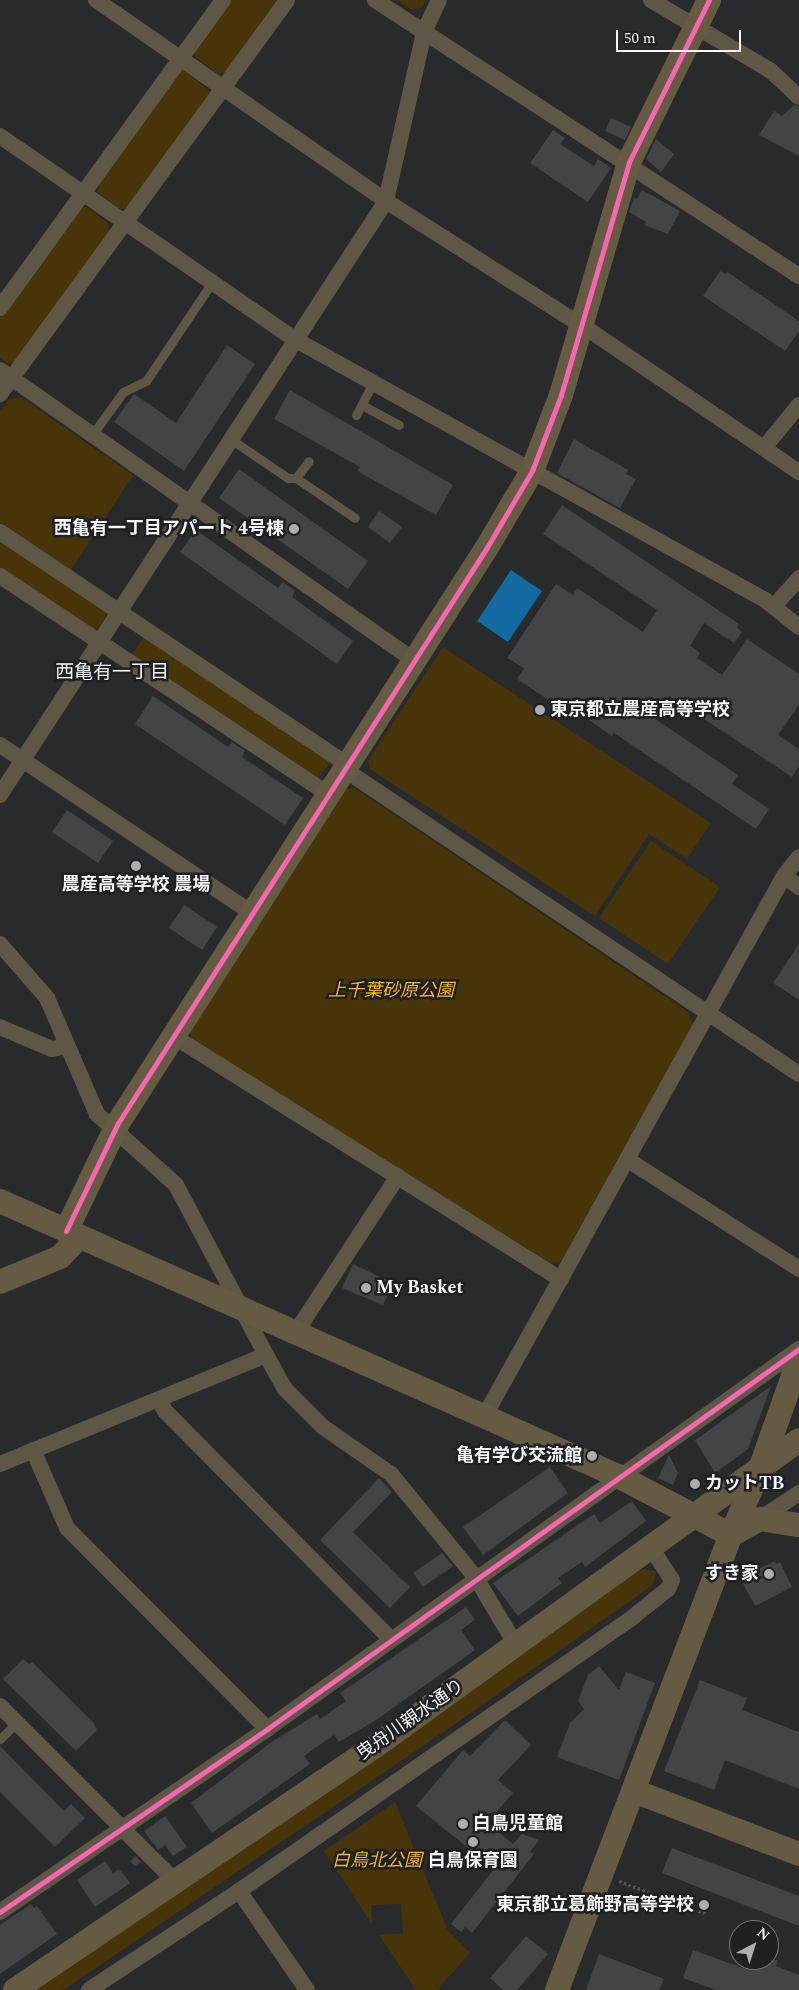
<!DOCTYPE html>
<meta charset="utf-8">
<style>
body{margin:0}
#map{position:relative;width:799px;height:1990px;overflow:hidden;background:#282a2c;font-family:Spectral,"Noto Sans JP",serif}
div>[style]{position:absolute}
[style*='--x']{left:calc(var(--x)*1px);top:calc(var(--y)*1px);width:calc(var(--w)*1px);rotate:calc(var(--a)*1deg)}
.green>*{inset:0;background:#483409}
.water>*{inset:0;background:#126aa1}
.building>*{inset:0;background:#424445}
.path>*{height:3px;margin-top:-1.5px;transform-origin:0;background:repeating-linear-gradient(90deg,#5c574d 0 2.5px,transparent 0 5px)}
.lane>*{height:9px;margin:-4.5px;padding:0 4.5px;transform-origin:4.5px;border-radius:4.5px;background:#5f5746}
.street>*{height:16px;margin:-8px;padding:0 8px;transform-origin:8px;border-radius:8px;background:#5f5746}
.secondary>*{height:24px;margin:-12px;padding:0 12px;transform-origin:12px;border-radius:12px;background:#655b43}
.cycleway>*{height:5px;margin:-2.5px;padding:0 2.5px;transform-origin:2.5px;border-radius:2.5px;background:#f766af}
.dots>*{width:14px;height:14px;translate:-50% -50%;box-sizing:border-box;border:2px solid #1e2023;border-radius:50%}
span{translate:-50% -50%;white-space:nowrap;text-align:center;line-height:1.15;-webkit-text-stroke:5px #1e2023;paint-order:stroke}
.poi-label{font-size:18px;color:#f3f5f6;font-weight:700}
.right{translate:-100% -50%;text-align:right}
.left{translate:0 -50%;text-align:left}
.park-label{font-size:18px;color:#f3b52d;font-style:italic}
.street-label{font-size:18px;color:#f3f5f6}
.neighbourhood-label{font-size:19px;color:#f3f5f6}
.north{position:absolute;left:729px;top:1920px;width:50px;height:50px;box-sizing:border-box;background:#1e2023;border:1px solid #737577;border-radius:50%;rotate:40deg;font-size:14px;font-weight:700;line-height:20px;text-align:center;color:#f3f5f6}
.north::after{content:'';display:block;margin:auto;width:18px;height:22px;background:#acaeaf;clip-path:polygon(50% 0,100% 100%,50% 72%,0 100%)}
.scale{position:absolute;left:616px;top:30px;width:125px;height:22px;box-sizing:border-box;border:2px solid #f3f5f6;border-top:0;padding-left:6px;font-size:15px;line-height:18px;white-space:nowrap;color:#f3f5f6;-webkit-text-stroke:4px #1e2023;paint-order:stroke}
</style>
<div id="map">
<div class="green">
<div style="clip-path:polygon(228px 0,278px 0,226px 72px,218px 74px,195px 57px,193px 47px)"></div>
<div style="clip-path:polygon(396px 0,426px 0,422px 7px,412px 10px)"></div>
<div style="clip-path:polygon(184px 71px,208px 89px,210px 97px,128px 208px,120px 209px,98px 193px,98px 181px,176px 72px)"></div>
<div style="clip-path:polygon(86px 207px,108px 223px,109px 231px,16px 361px,8px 364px,0 358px,0 318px,80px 209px)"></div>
<div style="clip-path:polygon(20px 397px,133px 475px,71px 570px,0 523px,0 412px,9px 400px)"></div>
<div style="clip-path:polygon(0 538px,104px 607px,107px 613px,98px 628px,91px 630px,0 569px)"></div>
<div style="clip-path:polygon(145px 635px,327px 756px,330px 763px,321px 775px,316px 778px,131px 657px)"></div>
<div style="clip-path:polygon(443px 647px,711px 823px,687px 859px,649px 834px,595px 916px,370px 769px,368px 761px)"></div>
<div style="clip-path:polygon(354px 788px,688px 1012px,693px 1024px,560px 1262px,551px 1263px,192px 1042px,189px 1030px,344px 790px)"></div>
<div style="clip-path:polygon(651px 841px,720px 887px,668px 964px,599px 918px)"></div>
<div style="clip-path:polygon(641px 1569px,656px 1571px,653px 1585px,448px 1729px,63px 1990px,36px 1990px)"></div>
<div style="clip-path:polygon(395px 1802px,448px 1931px,470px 1953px,437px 1990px,416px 1990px,379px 1935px,403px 1933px,401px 1904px,371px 1905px,372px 1924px,324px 1851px)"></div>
</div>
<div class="water">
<div style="clip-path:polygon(511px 570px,542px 591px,508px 642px,477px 621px)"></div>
</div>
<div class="building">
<div style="clip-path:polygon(794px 105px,799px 107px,799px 156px,759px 135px,774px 111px,782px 116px)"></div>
<div style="clip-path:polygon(611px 118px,631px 127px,625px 140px,605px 131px)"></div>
<div style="clip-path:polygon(553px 130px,565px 138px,560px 144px,594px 166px,598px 159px,611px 168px,588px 202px,530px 163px)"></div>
<div style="clip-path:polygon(656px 139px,674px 154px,661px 172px,646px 159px)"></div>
<div style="clip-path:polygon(642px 190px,680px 211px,668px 234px,644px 225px,646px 222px,629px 212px,634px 197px,637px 199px)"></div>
<div style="clip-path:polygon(720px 271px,725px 274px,727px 272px,799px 321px,799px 331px,785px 351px,703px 296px)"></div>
<div style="clip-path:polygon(227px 345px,255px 364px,184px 471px,114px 422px,134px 394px,176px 423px)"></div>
<div style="clip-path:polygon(290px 390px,453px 485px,436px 515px,357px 471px,360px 467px,274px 419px)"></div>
<div style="clip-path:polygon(574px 439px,628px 470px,626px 474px,636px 479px,620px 508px,557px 473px)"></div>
<div style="clip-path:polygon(239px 469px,368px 561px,348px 589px,219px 498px)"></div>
<div style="clip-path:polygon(562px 505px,739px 624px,737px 628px,742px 632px,734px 643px,704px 623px,690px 646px,700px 653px,697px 658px,722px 675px,747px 639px,799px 674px,799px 705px,778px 735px,799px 749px,799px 766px,792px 777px,669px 696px,654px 718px,738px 775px,732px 784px,769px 809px,756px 829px,614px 733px,612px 736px,580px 714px,577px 719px,517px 679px,524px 668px,507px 658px,556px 584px,573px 595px,577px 588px,643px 632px,657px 610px,543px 534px)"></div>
<div style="clip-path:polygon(379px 511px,402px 527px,390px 543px,368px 527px)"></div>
<div style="clip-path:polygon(196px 530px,278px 588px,283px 582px,295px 591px,292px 597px,353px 641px,337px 664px,180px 552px)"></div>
<div style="clip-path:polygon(153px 696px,228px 747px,232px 742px,245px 751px,242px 757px,303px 798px,285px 825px,135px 724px)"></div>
<div style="clip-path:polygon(67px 810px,113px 841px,98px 863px,52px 832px)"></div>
<div style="clip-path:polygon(184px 905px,217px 927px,202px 950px,169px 928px)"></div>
<div style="clip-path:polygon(799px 944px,799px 1000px,773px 983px)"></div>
<div style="clip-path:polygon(353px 1264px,393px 1283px,383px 1305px,342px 1288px)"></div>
<div style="clip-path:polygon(771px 1386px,748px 1449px,715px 1473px,695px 1440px)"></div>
<div style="clip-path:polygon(669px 1455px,678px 1473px,673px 1485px,658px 1478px)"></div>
<div style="clip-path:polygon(550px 1467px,568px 1493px,483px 1555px,463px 1527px)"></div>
<div style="clip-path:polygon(379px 1478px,392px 1492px,353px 1532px,410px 1587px,390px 1608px,320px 1540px)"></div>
<div style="clip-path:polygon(632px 1501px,646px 1521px,585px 1567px,582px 1562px,558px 1578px,562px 1583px,518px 1616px,493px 1583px,594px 1514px,600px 1523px)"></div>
<div style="clip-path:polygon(442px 1553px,453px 1566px,423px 1587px,413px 1573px)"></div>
<div style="clip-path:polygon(775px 1561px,776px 1564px,780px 1562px,792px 1587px,755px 1606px,740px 1578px)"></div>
<div style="clip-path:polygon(466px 1607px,475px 1620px,461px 1630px,475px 1650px,376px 1720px,339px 1742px,334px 1735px,304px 1756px,310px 1764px,212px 1833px,191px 1803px,270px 1743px,317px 1714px,320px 1719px,346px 1701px,340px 1693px)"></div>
<div style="clip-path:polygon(23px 1659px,29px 1664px,32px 1662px,93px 1722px,97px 1730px,76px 1751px,3px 1679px)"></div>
<div style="clip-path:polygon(599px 1666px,619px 1690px,626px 1672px,655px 1683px,619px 1780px,557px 1757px,570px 1723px,584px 1709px,578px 1701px,588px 1675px)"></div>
<div style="clip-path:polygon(700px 1680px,747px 1698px,742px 1710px,799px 1732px,799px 1789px,725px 1760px,714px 1790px,664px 1771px)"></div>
<div style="clip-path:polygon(505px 1720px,531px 1745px,498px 1780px,513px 1793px,487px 1823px,513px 1844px,522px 1834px,539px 1840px,530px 1852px,534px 1854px,472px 1933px,465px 1927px,461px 1932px,451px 1924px,494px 1869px,416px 1806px,463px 1750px,470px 1756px)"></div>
<div style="clip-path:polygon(0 1746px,64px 1811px,71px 1804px,85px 1818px,55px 1847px,0 1792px)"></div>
<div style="clip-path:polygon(165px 1816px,187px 1847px,173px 1856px,165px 1845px,158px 1850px,144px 1831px)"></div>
<div style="clip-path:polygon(672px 1848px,799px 1896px,799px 1926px,662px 1873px)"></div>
<div style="clip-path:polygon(136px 1856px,141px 1862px,135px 1866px,130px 1861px)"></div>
<div style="clip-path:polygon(105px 1861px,113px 1873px,119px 1869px,130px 1883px,95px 1907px,77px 1880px)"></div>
<div style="clip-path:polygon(31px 1904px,34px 1908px,37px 1906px,57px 1934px,0 1974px,0 1925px)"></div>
<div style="clip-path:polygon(526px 1936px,548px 1954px,517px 1990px,503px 1990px,490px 1978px)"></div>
<div style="clip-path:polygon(693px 1950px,748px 1970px,752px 1960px,778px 1960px,776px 1966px,799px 1975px,799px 1990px,716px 1990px,683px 1978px)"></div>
<div style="clip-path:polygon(599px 1954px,664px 1979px,659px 1990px,586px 1990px)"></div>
</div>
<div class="path">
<div style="--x:619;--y:1881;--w:91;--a:20.6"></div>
<div style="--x:704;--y:1913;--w:15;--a:-67"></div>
</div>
<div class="lane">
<div style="--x:362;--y:405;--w:42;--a:28.4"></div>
<div style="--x:356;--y:415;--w:36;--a:-62"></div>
<div style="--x:92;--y:435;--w:53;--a:-54.2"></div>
<div style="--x:123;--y:392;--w:25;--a:-26"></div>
<div style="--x:146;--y:381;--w:117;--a:-56.2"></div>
<div style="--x:232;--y:440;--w:68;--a:34.2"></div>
<div style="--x:288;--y:478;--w:8;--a:0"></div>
<div style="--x:296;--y:478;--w:71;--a:34.1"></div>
<div style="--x:296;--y:478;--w:21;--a:-53"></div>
<div style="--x:0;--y:1739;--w:24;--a:-45"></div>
</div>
<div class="street">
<div style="--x:96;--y:0;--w:353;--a:34.7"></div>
<div style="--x:386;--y:201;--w:244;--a:32.5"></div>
<div style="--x:592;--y:332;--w:250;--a:34.1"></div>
<div style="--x:375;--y:0;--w:506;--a:33.06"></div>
<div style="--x:651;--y:0;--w:139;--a:30.6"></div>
<div style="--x:771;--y:71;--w:38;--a:43"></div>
<div style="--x:0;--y:136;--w:359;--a:34.6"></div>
<div style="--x:296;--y:340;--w:536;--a:29"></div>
<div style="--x:765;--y:600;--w:43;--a:38.5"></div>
<div style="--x:0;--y:308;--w:380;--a:-54.1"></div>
<div style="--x:0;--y:370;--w:507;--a:35.04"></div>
<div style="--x:0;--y:394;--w:487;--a:-53.9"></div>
<div style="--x:764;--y:448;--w:55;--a:-50.9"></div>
<div style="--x:0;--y:532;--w:419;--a:33.8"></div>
<div style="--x:0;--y:576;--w:395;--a:33.6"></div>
<div style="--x:774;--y:606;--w:38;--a:-48"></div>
<div style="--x:0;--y:745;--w:304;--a:33.7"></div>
<div style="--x:345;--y:770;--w:546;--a:33.81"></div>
<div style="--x:0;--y:795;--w:708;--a:-56.98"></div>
<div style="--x:386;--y:201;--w:173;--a:-77.3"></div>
<div style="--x:424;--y:32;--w:35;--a:-65"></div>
<div style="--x:784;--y:876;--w:19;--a:36"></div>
<div style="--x:0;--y:944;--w:72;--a:49"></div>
<div style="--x:47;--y:998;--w:126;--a:66.7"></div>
<div style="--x:97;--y:1114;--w:106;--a:41.9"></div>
<div style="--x:176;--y:1185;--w:192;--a:62.1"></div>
<div style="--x:266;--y:1355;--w:287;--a:157.7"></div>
<div style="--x:0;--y:1027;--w:56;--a:22.9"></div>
<div style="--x:52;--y:1049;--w:15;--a:-11"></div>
<div style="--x:173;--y:1036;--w:458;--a:32.1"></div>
<div style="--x:628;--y:1160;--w:203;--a:32.5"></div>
<div style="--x:296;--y:1332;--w:186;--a:-56.8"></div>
<div style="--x:266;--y:1355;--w:38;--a:61"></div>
<div style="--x:284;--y:1388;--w:55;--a:45"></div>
<div style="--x:323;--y:1427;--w:83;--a:34.7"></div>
<div style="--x:391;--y:1474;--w:134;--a:50.7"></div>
<div style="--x:476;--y:1578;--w:78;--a:59.2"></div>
<div style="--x:159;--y:1400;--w:13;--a:61"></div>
<div style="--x:165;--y:1411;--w:321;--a:45.3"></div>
<div style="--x:484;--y:1417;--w:619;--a:-60.99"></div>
<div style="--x:784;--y:876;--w:24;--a:-52"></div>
<div style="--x:33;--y:1450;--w:85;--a:66.4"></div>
<div style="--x:67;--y:1528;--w:284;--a:45.1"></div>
<div style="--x:760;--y:1519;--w:47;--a:-33.7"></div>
<div style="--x:0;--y:1706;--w:249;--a:45"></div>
<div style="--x:239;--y:1891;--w:120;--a:55.5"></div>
<div style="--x:0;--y:1912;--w:324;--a:-34.4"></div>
<div style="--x:267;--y:1729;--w:654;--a:-35.54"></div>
<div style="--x:89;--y:1990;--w:180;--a:-33.4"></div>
<div style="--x:239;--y:1891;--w:481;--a:-34.8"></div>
<div style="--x:634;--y:1616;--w:43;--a:-38.5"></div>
<div style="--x:668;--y:1589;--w:10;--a:-66"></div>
<div style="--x:672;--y:1580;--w:38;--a:-123"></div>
</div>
<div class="secondary">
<div style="--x:0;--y:1201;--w:676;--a:23.99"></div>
<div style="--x:618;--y:1476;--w:127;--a:27.6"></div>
<div style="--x:731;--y:1535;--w:33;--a:-29"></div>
<div style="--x:760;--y:1519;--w:39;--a:9"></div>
<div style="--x:66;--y:1231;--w:120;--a:-64.3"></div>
<div style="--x:118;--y:1123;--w:682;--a:-57.34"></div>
<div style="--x:486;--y:549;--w:91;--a:-59.5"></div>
<div style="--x:532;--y:471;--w:81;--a:-69.1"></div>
<div style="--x:561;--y:395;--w:243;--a:-73.7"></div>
<div style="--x:629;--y:162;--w:181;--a:-63.7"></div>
<div style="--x:0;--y:1282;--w:65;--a:-22.6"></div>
<div style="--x:60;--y:1257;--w:28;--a:-46"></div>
<div style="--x:634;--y:1791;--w:177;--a:20.9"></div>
<div style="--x:15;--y:1990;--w:434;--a:-34.1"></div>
<div style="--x:374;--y:1747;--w:524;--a:-35.84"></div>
<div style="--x:557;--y:1990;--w:487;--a:-69.1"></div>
<div style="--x:731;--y:1535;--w:75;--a:-66.5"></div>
<div style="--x:761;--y:1466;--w:114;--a:-70.4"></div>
</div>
<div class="cycleway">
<div style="--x:66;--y:1231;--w:120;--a:-64.3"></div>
<div style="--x:118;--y:1123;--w:682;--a:-57.34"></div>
<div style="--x:486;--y:549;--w:91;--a:-59.5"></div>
<div style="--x:532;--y:471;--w:81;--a:-69.1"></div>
<div style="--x:561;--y:395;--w:243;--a:-73.7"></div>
<div style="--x:629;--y:162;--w:181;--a:-63.7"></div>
<div style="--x:0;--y:1912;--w:324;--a:-34.4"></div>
<div style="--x:267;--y:1729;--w:654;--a:-35.54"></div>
</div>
<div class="dots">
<div style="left:294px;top:529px;background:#acaeaf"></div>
<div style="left:540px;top:710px;background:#acaeaf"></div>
<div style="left:136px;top:866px;background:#acaeaf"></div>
<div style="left:366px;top:1288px;background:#acaeaf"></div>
<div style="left:592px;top:1456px;background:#acaeaf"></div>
<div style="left:695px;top:1484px;background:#acaeaf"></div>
<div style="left:769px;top:1574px;background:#acaeaf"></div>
<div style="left:463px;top:1824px;background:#acaeaf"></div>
<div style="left:473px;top:1842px;background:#acaeaf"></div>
<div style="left:704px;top:1905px;background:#acaeaf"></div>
</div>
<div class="poi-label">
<span class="right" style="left:284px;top:529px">西亀有一丁目アパート 4号棟</span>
<span class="left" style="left:550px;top:710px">東京都立農産高等学校</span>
<span style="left:136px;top:885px">農産高等学校 農場</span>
<span class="left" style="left:376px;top:1288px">My Basket</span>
<span class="right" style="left:582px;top:1456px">亀有学び交流館</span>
<span class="left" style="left:705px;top:1484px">カットTB</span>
<span class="right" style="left:759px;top:1574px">すき家</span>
<span class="left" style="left:473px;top:1824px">白鳥児童館</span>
<span style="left:473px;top:1861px">白鳥保育園</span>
<span class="right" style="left:694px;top:1905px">東京都立葛飾野高等学校</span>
</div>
<div class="park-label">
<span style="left:391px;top:991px">上千葉砂原公園</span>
<span style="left:377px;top:1861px">白鳥北公園</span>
</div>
<div class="street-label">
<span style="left:411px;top:1720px;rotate:-35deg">曳舟川親水通り</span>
</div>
<div class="neighbourhood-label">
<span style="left:112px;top:673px">西亀有一丁目</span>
</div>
<div class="north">N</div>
<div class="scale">50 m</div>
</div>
